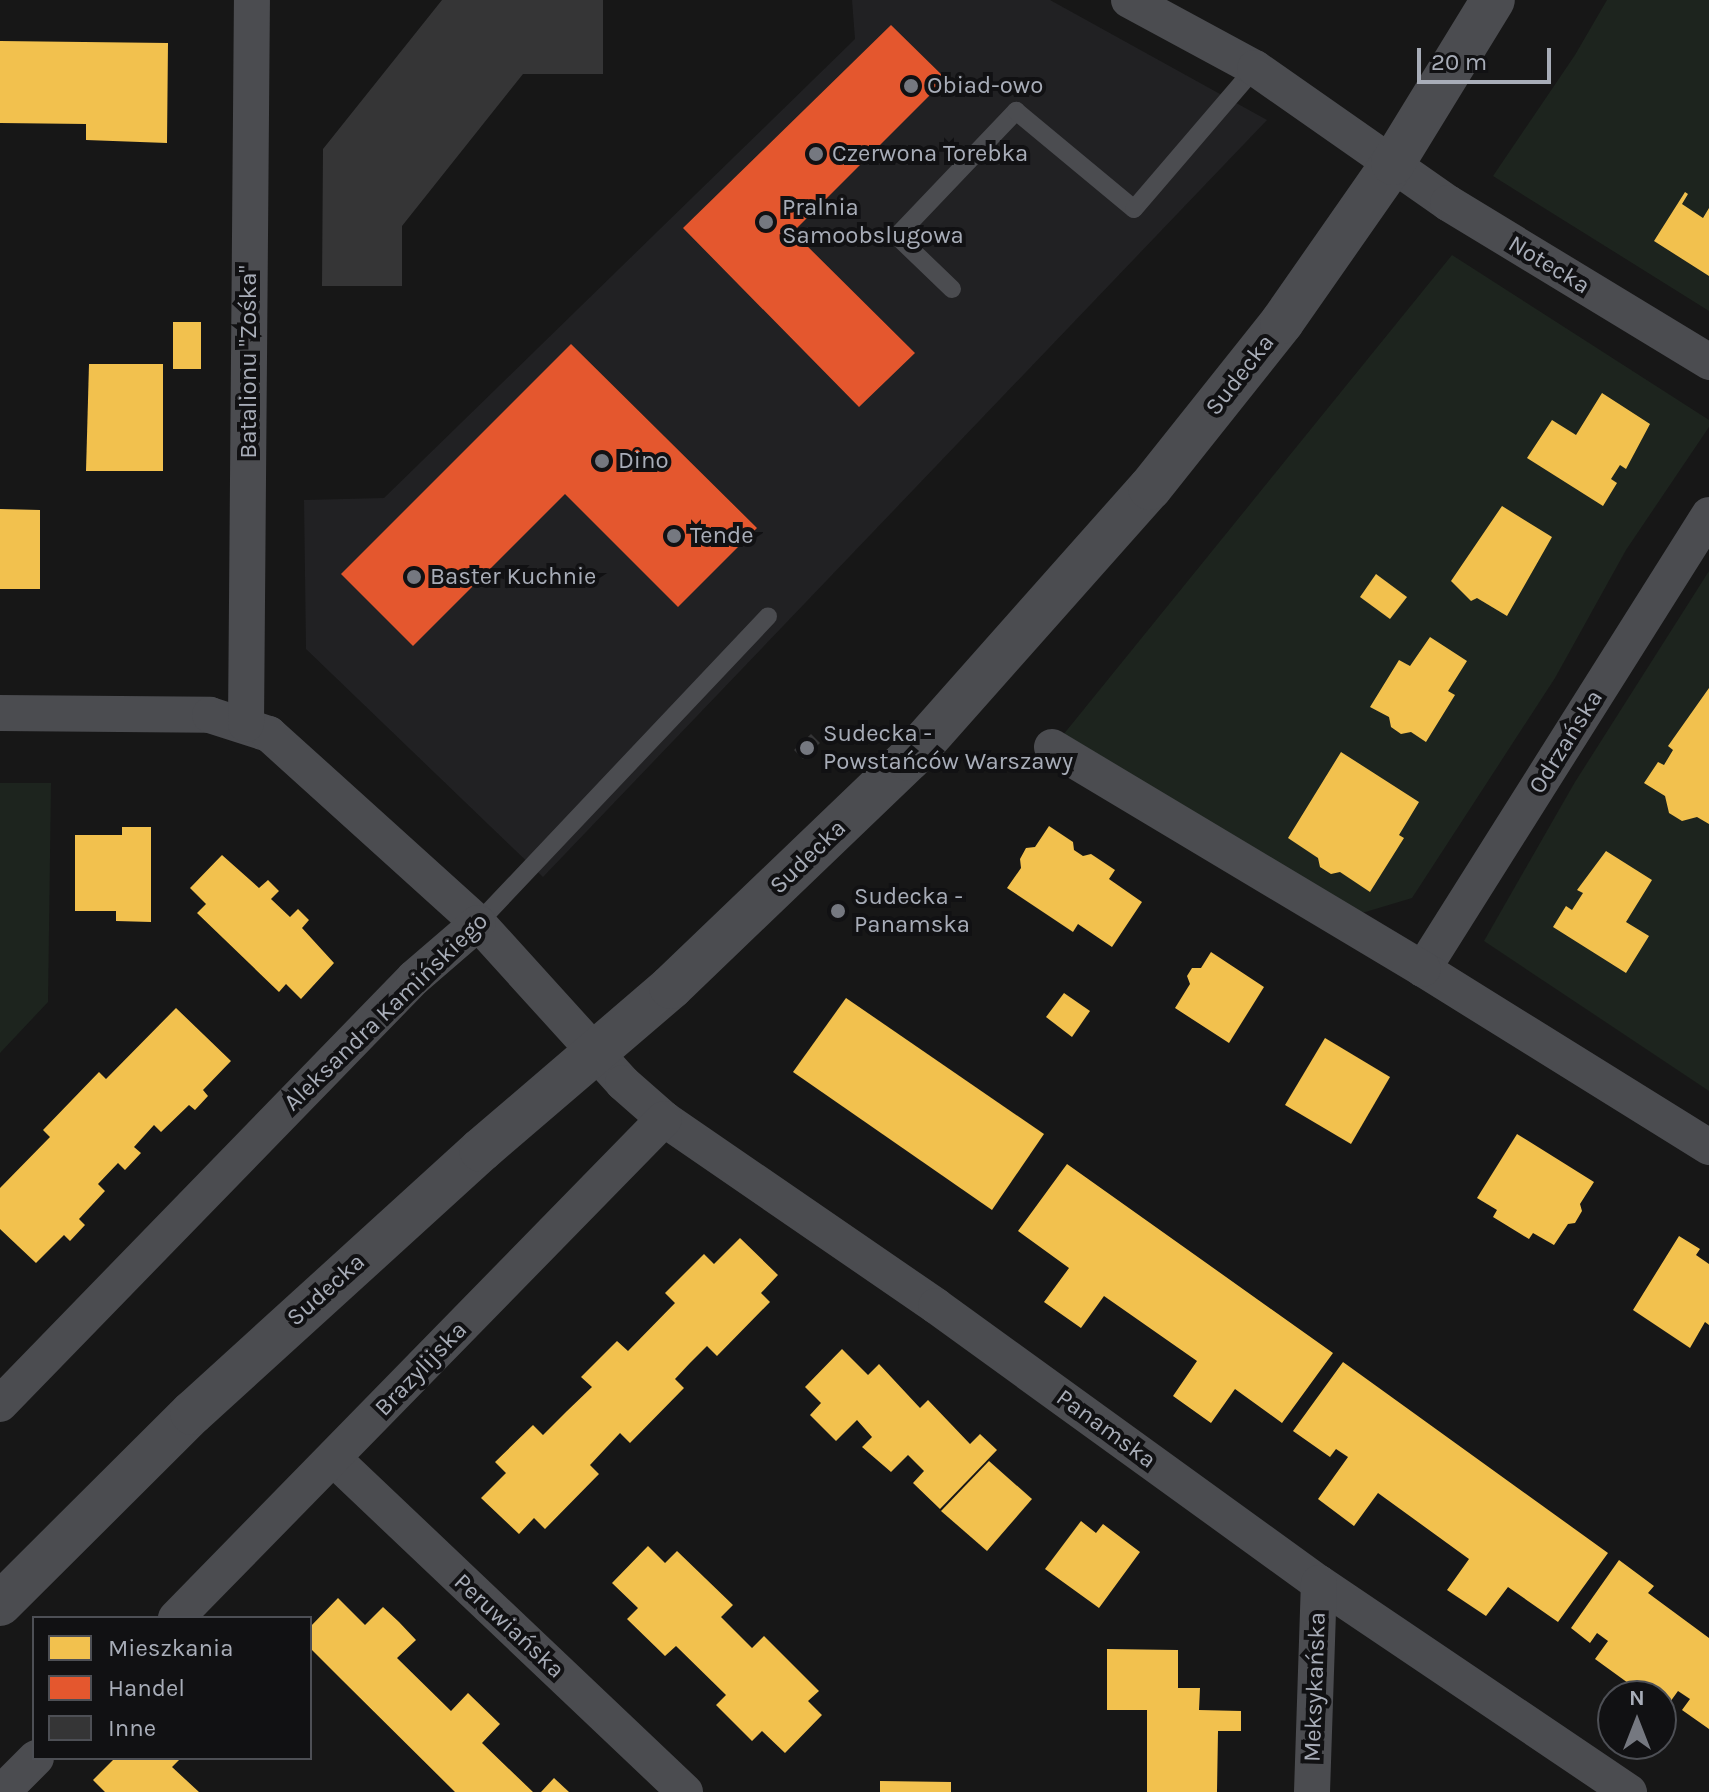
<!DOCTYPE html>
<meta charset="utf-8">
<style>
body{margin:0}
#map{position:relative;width:1709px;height:1792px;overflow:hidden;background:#171717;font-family:Karla,sans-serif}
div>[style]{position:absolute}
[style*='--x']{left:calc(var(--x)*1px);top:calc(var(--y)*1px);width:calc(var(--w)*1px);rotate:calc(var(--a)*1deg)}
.built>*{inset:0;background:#212123}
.green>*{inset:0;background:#1d241e}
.homes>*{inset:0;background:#f2c14e}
.shops>*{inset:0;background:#e4572e}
.building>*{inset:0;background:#353536}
.service>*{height:18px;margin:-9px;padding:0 9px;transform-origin:9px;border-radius:9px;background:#4b4c50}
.minor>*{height:36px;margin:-18px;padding:0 18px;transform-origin:18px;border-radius:18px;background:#4b4c50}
.tertiary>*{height:44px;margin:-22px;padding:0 22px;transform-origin:22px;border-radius:22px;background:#4b4c50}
.dots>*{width:22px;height:22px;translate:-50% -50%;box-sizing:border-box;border:4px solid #111113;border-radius:50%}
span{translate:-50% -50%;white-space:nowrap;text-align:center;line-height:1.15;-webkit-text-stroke:8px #111113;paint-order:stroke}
.poi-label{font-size:24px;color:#a8adb8}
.left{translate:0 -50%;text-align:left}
.street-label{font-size:24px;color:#a8adb8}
.legend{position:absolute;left:32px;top:1616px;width:280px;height:144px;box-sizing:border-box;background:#111113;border:2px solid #4d4f55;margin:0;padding:10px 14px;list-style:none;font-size:24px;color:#a8adb8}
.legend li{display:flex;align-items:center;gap:16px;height:40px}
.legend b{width:40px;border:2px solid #4d4f55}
.north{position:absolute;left:1597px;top:1680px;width:80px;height:80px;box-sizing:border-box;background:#111113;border:2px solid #4d4f55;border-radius:50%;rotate:0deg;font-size:22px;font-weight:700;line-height:32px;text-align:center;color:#a8adb8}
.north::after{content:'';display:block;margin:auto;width:28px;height:36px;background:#757880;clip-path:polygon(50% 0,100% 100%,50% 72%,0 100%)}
.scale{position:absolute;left:1417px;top:48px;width:134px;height:36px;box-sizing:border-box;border:4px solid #a8adb8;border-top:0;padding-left:10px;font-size:24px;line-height:28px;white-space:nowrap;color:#a8adb8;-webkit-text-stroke:6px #111113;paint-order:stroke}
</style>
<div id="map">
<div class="built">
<div style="clip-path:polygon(852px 0,1050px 0,1267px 120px,543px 877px,306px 649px,304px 500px,384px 498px,855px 39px)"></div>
</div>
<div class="green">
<div style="clip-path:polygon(1607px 0,1709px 0,1709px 311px,1493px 176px,1575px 55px)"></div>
<div style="clip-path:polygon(1452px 255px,1709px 420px,1709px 427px,1626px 550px,1555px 678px,1412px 898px,1352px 916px,1063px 735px)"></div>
<div style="clip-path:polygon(1709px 571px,1709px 1091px,1484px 941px,1575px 782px)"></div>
<div style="clip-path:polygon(0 783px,51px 783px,48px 1002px,0 1053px)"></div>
</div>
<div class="homes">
<div style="clip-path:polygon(0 41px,168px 43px,167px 143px,86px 140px,86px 124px,0 123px)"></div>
<div style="clip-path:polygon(1685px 192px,1688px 194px,1682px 204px,1703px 218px,1709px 208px,1709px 276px,1654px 241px)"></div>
<div style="clip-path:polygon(173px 322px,201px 322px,201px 369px,173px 369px)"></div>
<div style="clip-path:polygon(89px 364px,163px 364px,163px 471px,86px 471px)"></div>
<div style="clip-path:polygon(1602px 393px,1650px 424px,1626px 469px,1620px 465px,1611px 479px,1617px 483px,1603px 506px,1527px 458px,1552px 420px,1576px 435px)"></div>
<div style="clip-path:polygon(1502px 506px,1552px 537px,1507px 616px,1477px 598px,1471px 601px,1451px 581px)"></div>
<div style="clip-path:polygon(0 509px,40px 510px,40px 589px,0 589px)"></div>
<div style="clip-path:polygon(1376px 574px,1407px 597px,1390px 619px,1360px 597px)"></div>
<div style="clip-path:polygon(1430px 637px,1467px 661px,1448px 691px,1455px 695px,1426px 742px,1411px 732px,1401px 734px,1391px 727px,1389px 717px,1370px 707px,1399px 660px,1410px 666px)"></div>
<div style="clip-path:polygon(1709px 688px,1709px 824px,1697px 817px,1682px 821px,1669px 813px,1665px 796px,1644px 783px,1658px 762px,1664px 765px,1673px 750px,1668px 746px)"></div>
<div style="clip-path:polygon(1341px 752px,1419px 802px,1399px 835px,1404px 838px,1370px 892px,1340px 872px,1331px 874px,1320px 867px,1318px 858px,1288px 838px)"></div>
<div style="clip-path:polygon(1049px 826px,1073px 842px,1074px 850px,1083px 856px,1091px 854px,1115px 870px,1109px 879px,1142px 902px,1112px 947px,1078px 924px,1073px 932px,1007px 888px,1021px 868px,1020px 859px,1026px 848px,1035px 847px)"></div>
<div style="clip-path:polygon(122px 827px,151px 827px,151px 922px,116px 921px,116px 911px,75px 911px,75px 835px,122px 835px)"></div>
<div style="clip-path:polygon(1606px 851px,1652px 880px,1626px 922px,1649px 936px,1626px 973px,1553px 927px,1566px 906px,1572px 910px,1583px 893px,1577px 890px)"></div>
<div style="clip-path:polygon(222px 855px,259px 888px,268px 880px,279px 891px,271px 899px,290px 917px,298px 909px,309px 920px,302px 928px,334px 963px,301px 999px,286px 984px,279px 992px,197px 913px,206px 904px,190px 888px)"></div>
<div style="clip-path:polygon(1211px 952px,1264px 987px,1229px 1043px,1175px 1008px,1190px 984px,1187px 976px,1192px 968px,1201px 968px)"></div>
<div style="clip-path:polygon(1064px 993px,1090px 1011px,1072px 1037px,1046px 1017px)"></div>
<div style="clip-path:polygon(846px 998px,1044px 1134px,992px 1210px,793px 1072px)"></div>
<div style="clip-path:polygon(176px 1008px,231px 1061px,203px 1090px,208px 1096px,195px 1110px,189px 1105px,161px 1132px,154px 1125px,134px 1147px,141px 1153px,125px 1170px,118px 1163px,98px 1184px,105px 1191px,79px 1219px,85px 1225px,70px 1241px,64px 1235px,36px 1263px,0 1229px,0 1188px,50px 1137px,43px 1130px,99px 1072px,106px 1079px)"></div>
<div style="clip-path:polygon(1325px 1038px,1390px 1077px,1351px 1144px,1285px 1105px)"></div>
<div style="clip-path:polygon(1517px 1134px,1594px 1182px,1580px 1204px,1582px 1211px,1575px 1223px,1568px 1224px,1554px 1245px,1533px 1233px,1529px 1239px,1493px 1217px,1497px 1210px,1477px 1198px)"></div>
<div style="clip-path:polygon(1067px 1164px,1333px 1353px,1282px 1423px,1235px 1389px,1211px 1423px,1173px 1396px,1197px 1361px,1104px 1296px,1081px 1328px,1044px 1302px,1069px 1268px,1018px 1231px)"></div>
<div style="clip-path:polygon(1679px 1236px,1700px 1249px,1696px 1255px,1709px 1264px,1709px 1325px,1705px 1322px,1690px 1348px,1633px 1310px)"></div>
<div style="clip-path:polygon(740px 1238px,778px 1275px,761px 1293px,770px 1302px,717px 1356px,707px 1346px,690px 1363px,675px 1379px,684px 1388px,630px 1443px,620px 1433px,590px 1465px,599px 1474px,545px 1529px,534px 1518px,519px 1534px,481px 1498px,506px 1473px,495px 1462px,533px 1425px,543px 1435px,567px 1411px,592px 1387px,581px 1377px,617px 1341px,628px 1351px,675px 1303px,665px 1293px,704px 1254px,714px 1264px)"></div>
<div style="clip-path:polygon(842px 1349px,868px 1375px,879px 1364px,920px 1408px,928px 1400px,970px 1444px,980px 1434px,997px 1450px,940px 1509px,913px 1483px,924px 1471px,908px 1455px,891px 1472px,862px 1447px,872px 1437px,857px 1420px,836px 1441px,810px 1415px,821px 1403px,805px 1387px)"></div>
<div style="clip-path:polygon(1343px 1362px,1608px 1553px,1558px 1622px,1508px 1587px,1486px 1616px,1447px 1590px,1469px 1559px,1378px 1493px,1354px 1526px,1318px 1499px,1348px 1457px,1336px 1449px,1330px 1457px,1293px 1431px)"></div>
<div style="clip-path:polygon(989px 1461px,1032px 1499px,987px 1551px,941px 1511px)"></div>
<div style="clip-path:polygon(1081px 1521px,1096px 1533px,1103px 1524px,1140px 1552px,1099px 1608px,1045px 1569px)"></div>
<div style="clip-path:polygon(648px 1546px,665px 1563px,677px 1551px,733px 1605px,721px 1617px,752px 1648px,764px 1636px,819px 1691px,808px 1701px,822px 1715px,785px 1753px,762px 1731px,752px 1741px,716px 1705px,726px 1695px,676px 1646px,665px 1656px,627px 1619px,638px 1608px,612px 1583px)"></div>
<div style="clip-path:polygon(1619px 1560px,1654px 1586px,1648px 1593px,1709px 1638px,1709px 1729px,1682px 1710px,1690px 1699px,1678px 1691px,1665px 1709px,1661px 1696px,1646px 1696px,1595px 1659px,1608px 1641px,1597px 1633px,1590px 1643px,1571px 1628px)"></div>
<div style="clip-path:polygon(338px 1598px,365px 1625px,383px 1607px,399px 1622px,416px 1640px,397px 1658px,451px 1711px,468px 1693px,500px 1724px,482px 1743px,533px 1792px,455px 1792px,342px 1680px,310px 1648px,310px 1627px)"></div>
<div style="clip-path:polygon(1107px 1649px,1178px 1650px,1178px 1688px,1200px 1688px,1199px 1710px,1241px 1711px,1241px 1731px,1218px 1731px,1217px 1792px,1147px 1792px,1147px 1710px,1107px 1710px)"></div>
<div style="clip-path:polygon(115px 1758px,181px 1758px,172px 1767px,199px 1792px,105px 1792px,93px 1780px)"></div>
<div style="clip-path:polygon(554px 1778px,569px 1792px,541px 1792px)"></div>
<div style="clip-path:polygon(880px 1781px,951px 1782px,951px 1792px,880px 1792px)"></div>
</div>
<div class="shops">
<div style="clip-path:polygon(891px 25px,946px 79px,793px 232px,915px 353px,859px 407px,683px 228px)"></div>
<div style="clip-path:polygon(571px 344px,757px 528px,678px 607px,565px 494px,413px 646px,341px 574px)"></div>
</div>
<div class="building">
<div style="clip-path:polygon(442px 0,603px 0,603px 74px,523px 74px,402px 226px,402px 286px,322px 286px,323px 149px)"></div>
<div style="clip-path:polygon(811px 734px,820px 743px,803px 759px,794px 750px)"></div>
</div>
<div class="service">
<div style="--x:952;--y:289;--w:76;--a:-136.1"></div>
<div style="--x:897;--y:236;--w:173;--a:-46.4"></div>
<div style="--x:1016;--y:111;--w:153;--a:39.7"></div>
<div style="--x:1134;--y:209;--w:186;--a:-49.4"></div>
<div style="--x:478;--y:923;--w:422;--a:-46.6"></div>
</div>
<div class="minor">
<div style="--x:1129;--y:0;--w:143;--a:28.4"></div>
<div style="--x:1255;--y:68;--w:236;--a:35"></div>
<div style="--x:1448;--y:203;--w:306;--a:31.3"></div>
<div style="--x:1709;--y:515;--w:537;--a:122.21"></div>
<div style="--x:1423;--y:969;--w:337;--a:31.9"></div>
<div style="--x:0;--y:713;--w:210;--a:0.5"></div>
<div style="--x:210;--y:715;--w:62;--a:17.9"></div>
<div style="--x:269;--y:734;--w:282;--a:42.1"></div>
<div style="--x:478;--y:923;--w:216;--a:47.8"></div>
<div style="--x:623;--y:1083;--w:55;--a:41.3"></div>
<div style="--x:664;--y:1119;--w:330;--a:34.5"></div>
<div style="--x:936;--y:1306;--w:473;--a:35.9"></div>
<div style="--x:1319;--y:1583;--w:374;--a:34"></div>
<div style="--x:246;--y:724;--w:724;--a:-89.53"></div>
<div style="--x:1052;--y:747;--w:432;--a:30.9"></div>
<div style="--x:0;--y:1404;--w:594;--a:-45.82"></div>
<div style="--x:414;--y:978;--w:84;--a:-40.7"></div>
<div style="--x:334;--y:1459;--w:484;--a:43.5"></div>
<div style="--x:176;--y:1618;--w:698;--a:-45.64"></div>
<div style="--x:2;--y:1792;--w:48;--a:-45"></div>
<div style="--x:1312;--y:1792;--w:209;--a:-88.1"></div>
</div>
<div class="tertiary">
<div style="--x:0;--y:1604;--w:271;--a:-44.9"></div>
<div style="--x:192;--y:1413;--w:391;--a:-42.3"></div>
<div style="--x:481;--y:1150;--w:250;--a:-40.6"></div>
<div style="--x:671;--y:987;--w:330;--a:-43.8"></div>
<div style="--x:909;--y:759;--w:363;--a:-48.4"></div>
<div style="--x:1150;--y:488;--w:212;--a:-51.5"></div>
<div style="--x:1282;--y:322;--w:194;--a:-55.1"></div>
<div style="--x:1393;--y:163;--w:191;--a:-58.5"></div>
</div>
<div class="dots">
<div style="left:911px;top:86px;background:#757880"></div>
<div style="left:816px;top:154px;background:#757880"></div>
<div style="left:766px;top:222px;background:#757880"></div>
<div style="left:602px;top:461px;background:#757880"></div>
<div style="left:674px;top:536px;background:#757880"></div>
<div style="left:414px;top:577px;background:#757880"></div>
<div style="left:807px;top:748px;background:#757880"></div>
<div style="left:838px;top:911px;background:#757880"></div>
</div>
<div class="poi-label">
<span class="left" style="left:927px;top:86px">Obiad-owo</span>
<span class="left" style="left:832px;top:154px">Czerwona Torebka</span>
<span class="left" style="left:782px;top:222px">Pralnia<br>Samoobslugowa</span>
<span class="left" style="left:618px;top:461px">Dino</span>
<span class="left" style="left:690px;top:536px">Tende</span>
<span class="left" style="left:430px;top:577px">Baster Kuchnie</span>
<span class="left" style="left:823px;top:748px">Sudecka -<br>Powstańców Warszawy</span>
<span class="left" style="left:854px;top:911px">Sudecka -<br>Panamska</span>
</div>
<div class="street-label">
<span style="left:1549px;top:265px;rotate:31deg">Notecka</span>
<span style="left:249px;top:362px;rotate:-90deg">Batalionu "Zośka"</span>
<span style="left:1240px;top:375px;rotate:-52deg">Sudecka</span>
<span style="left:1566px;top:742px;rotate:-58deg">Odrzańska</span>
<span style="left:808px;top:857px;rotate:-44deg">Sudecka</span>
<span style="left:386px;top:1012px;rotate:-44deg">Aleksandra Kamińskiego</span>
<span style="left:326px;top:1290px;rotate:-42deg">Sudecka</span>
<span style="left:421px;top:1369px;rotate:-46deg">Brazylijska</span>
<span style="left:1106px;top:1429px;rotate:36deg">Panamska</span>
<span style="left:509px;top:1626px;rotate:43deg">Peruwiańska</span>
<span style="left:1315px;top:1687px;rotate:-88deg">Meksykańska</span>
</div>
<ul class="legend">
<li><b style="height:22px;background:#f2c14e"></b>Mieszkania</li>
<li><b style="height:22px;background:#e4572e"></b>Handel</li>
<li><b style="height:22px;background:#353536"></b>Inne</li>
</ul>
<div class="north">N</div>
<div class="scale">20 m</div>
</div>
